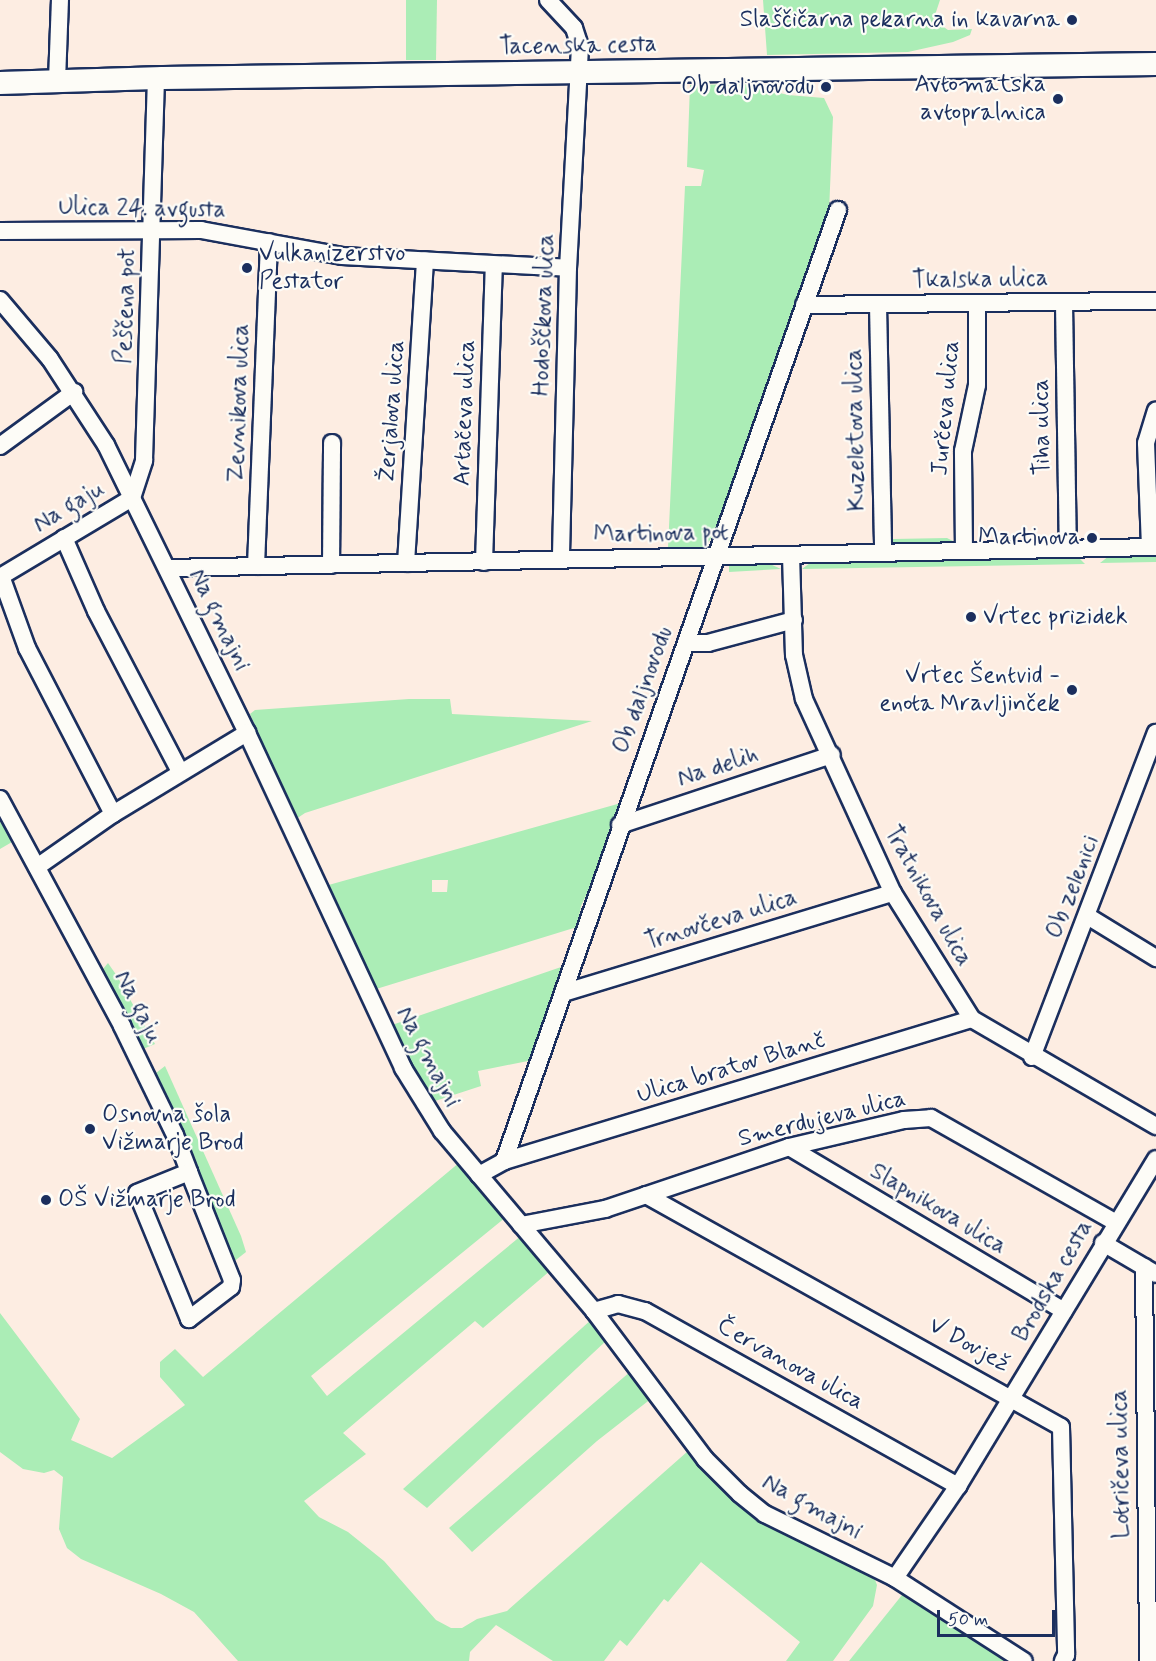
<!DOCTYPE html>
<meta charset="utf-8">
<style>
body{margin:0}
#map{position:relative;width:1156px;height:1661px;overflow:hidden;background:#fdede2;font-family:Mynerve,sans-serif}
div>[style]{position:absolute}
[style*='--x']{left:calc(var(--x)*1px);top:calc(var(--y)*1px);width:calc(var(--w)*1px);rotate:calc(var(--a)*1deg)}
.green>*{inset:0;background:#abedb6}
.roads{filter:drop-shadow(2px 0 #1b2f5e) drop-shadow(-2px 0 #1b2f5e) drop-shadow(0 2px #1b2f5e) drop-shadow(0 -2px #1b2f5e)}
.street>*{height:16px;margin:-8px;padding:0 8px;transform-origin:8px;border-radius:8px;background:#fdfcf7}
.secondary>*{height:22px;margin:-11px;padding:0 11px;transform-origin:11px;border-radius:11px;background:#fdfcf7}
.dots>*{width:16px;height:16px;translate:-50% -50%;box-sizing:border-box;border:3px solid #fdfcf7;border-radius:50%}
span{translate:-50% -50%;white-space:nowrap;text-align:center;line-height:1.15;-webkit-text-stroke:4.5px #fdfcf7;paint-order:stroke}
.poi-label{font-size:24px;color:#1b2f5e}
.right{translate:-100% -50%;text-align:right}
.left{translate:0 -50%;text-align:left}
.street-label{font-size:24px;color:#1b2f5e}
.scale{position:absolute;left:937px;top:1610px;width:118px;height:27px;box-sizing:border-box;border:3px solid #1b2f5e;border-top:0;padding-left:8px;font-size:18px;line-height:21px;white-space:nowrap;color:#1b2f5e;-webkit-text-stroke:4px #fdfcf7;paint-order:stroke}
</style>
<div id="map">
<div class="green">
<div style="clip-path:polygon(406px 0,437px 0,436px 60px,406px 60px)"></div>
<div style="clip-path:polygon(763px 0,940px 0,935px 15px,938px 23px,948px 30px,972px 29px,970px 35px,953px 42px,908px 52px,767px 55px)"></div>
<div style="clip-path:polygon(744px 84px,788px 95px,824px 98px,833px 117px,829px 212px,721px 524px,705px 547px,668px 548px,685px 186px,701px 186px,704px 170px,687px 167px,690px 85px)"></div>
<div style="clip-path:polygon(947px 538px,953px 541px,946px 545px,891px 544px,893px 539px)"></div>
<div style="clip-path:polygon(1156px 555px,1156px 562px,1100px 563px,1109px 556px)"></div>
<div style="clip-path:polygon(1078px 557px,1085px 564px,802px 569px,810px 563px)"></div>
<div style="clip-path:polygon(770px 564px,781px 569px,729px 572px,729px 565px)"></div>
<div style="clip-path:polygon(409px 699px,450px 699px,452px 714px,592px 721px,305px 813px,296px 819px,250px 714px,255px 710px)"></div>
<div style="clip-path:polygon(evenodd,621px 803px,596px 874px,581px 906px,577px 927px,373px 990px,325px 886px,621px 803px,432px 880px,448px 880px,447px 892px,432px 892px,432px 880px)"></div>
<div style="clip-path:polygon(0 821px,12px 842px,0 849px)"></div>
<div style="clip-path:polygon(108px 963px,117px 976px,155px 1044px,143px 1049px,105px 978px,103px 969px)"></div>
<div style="clip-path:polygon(564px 966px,533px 1060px,478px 1071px,481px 1086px,432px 1102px,389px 1026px)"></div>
<div style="clip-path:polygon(165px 1066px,241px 1236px,246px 1252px,232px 1263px,156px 1073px)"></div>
<div style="clip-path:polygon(460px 1162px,506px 1217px,311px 1376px,327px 1396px,522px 1235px,551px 1270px,483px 1328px,475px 1321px,343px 1433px,366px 1454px,304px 1501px,319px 1517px,348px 1532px,384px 1561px,436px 1620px,451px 1628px,462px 1628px,477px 1619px,507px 1611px,688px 1451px,750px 1515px,873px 1575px,877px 1585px,873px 1606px,833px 1661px,786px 1661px,800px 1642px,701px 1562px,668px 1602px,664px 1599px,627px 1646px,620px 1640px,604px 1661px,553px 1661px,496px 1625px,470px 1652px,469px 1661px,238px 1661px,194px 1612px,161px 1594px,81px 1559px,67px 1548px,59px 1529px,63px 1477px,54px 1470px,44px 1473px,23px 1469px,0 1452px,0 1313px,80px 1419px,71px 1440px,112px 1458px,185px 1405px,160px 1377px,160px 1362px,175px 1349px,203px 1377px)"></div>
<div style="clip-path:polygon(592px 1319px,607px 1340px,427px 1508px,403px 1489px)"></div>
<div style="clip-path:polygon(631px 1371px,652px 1398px,597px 1441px,472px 1552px,449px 1528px)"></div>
<div style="clip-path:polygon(902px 1595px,909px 1595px,1013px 1661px,849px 1661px)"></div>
</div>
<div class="roads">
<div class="street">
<div style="--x:548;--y:0;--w:38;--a:47"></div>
<div style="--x:574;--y:28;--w:20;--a:72"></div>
<div style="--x:580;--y:47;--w:221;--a:93.1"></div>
<div style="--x:568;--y:268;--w:292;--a:91.4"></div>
<div style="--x:57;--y:81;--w:81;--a:-87.9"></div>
<div style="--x:0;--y:231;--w:201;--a:-0.3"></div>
<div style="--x:201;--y:230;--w:143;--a:10.4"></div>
<div style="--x:342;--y:256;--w:226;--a:3"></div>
<div style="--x:0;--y:300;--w:77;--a:49.7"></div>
<div style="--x:50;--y:359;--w:103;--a:56.9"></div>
<div style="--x:106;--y:445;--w:321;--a:63.9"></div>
<div style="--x:247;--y:733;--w:370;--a:65"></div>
<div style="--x:403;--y:1068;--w:74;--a:58.2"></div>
<div style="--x:442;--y:1131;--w:236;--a:49.8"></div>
<div style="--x:594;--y:1311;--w:185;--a:53.1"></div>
<div style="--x:705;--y:1459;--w:49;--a:45"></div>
<div style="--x:740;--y:1494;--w:32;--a:39"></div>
<div style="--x:765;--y:1514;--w:145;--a:26.2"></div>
<div style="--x:895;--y:1578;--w:153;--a:32.8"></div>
<div style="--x:1064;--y:303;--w:246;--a:89.1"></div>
<div style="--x:804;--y:305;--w:352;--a:-0.7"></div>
<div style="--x:878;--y:305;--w:248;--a:88.8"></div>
<div style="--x:0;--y:446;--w:92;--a:-36.1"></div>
<div style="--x:64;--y:538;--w:80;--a:66.3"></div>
<div style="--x:96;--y:611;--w:182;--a:62.4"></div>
<div style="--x:1150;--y:547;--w:104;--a:-92.2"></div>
<div style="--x:1146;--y:443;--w:34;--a:-73"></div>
<div style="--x:964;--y:551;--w:100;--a:-90.6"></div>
<div style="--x:963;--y:451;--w:67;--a:-78"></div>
<div style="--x:977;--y:385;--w:79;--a:-90"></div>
<div style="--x:791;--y:555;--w:100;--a:88.3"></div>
<div style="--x:794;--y:655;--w:45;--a:77.2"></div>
<div style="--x:804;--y:699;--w:213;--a:65.4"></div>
<div style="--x:893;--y:893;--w:149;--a:57.9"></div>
<div style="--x:972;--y:1019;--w:213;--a:30.2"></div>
<div style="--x:484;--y:562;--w:296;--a:-88.1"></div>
<div style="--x:406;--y:563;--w:303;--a:-86.4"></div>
<div style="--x:331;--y:565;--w:122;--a:-89.5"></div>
<div style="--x:256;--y:566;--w:324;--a:-87.7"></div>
<div style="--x:168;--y:568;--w:988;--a:-1.22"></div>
<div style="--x:1;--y:576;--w:77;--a:70.1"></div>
<div style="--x:27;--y:648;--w:187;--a:62.6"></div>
<div style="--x:0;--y:577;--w:154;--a:-30.9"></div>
<div style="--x:132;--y:498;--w:40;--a:-72"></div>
<div style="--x:144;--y:460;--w:382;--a:-88.2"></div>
<div style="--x:686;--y:643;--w:22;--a:0"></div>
<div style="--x:708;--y:643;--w:89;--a:-15"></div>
<div style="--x:0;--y:799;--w:258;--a:61.7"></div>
<div style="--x:122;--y:1026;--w:121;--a:64.1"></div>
<div style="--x:175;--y:1135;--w:40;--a:69"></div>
<div style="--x:189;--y:1172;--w:116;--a:68.3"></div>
<div style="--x:232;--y:1280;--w:7;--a:98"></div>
<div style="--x:231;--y:1287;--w:53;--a:142.7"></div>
<div style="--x:189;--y:1319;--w:136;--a:-112.4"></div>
<div style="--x:137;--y:1193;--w:56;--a:-22"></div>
<div style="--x:620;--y:825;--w:223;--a:-18.3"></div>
<div style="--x:37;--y:867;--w:93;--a:-34.9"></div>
<div style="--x:113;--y:814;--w:157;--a:-31.2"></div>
<div style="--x:1089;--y:917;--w:79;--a:31.5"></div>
<div style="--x:563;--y:993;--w:345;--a:-16.9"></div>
<div style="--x:1032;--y:1057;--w:347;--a:-69.1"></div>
<div style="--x:789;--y:1147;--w:320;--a:30.8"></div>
<div style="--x:504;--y:1161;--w:1008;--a:-70.65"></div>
<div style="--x:479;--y:1175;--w:29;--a:-29"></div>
<div style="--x:504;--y:1161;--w:489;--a:-16.9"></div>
<div style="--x:646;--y:1195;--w:475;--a:29.2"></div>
<div style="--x:1061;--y:1427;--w:228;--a:88.7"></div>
<div style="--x:1066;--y:1655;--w:7;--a:117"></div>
<div style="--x:521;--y:1225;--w:86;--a:-10.8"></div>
<div style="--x:605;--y:1209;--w:194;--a:-18.6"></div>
<div style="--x:789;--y:1147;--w:118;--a:-13.2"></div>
<div style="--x:904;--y:1120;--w:27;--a:-4"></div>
<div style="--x:931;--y:1118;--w:211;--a:29.5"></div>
<div style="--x:1103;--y:1243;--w:61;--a:30.3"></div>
<div style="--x:1144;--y:1267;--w:394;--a:89.4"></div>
<div style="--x:594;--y:1311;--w:25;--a:-16"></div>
<div style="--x:618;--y:1304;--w:28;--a:15"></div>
<div style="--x:645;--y:1311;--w:359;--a:29.2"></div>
<div style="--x:895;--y:1578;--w:112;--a:-55.6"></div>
<div style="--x:958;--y:1486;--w:382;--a:-58.8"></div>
</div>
<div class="secondary">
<div style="--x:0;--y:83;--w:163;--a:-1.8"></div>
<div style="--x:163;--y:78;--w:993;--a:-0.81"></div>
</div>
</div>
<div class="dots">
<div style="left:1072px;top:20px;background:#1b2f5e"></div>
<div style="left:826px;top:87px;background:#1b2f5e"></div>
<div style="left:1058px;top:99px;background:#1b2f5e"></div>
<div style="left:247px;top:268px;background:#1b2f5e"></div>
<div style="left:1092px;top:538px;background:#1b2f5e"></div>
<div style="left:971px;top:617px;background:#1b2f5e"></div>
<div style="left:1072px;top:690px;background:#1b2f5e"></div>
<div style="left:90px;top:1129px;background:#1b2f5e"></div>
<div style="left:46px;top:1200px;background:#1b2f5e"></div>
</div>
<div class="poi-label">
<span class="right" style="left:1060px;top:20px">Slaščičarna pekarna in kavarna</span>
<span class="right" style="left:1046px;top:99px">Avtomatska<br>avtopralnica</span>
<span class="right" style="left:814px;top:87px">Ob daljnovodu</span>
<span class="left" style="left:259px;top:268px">Vulkanizerstvo<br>Pestator</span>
<span class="right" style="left:1080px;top:538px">Martinova</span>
<span class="left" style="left:983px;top:617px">Vrtec prizidek</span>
<span class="right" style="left:1060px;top:690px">Vrtec Šentvid -<br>enota Mravljinček</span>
<span class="left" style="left:102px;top:1129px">Osnovna šola<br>Vižmarje Brod</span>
<span class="left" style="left:58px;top:1200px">OŠ Vižmarje Brod</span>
</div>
<div class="street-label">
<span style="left:578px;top:46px;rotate:-1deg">Tacenska cesta</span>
<span style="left:142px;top:209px;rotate:1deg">Ulica 24. avgusta</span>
<span style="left:980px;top:280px;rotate:-1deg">Tkalska ulica</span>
<span style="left:126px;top:306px;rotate:-88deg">Peščena pot</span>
<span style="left:544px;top:315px;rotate:-88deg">Hodoščkova ulica</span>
<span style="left:239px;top:403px;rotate:-88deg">Zevnikova ulica</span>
<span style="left:946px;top:408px;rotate:-85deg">Jurčeva ulica</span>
<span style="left:392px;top:411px;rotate:-86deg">Žerjalova ulica</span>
<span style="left:465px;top:413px;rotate:-88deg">Artačeva ulica</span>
<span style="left:1042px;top:427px;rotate:-91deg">Tiha ulica</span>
<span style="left:856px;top:430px;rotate:-91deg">Kuzeletova ulica</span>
<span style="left:69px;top:507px;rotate:-31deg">Na gaju</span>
<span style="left:661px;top:534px;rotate:-1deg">Martinova pot</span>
<span style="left:219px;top:620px;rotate:64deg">Na gmajni</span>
<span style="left:643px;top:690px;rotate:-70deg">Ob daljnovodu</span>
<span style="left:718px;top:767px;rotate:-18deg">Na delih</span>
<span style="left:1073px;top:887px;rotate:-69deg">Ob zelenici</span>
<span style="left:928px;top:896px;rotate:61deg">Tratnikova ulica</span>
<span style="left:721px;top:920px;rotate:-17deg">Trnovčeva ulica</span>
<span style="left:138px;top:1007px;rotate:63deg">Na gaju</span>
<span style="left:428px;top:1057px;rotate:62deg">Na gmajni</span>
<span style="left:731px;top:1068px;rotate:-17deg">Ulica bratov Blanč</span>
<span style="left:822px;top:1119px;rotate:-14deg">Smerdujeva ulica</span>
<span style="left:938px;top:1209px;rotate:31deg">Slapnikova ulica</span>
<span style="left:1053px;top:1281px;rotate:-60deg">Brodska cesta</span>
<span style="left:969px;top:1345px;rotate:29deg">V Dovjež</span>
<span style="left:790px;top:1364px;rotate:29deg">Červanova ulica</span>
<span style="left:1121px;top:1464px;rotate:-91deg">Lotričeva ulica</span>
<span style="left:812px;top:1507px;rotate:29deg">Na gmajni</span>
</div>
<div class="scale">50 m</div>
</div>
